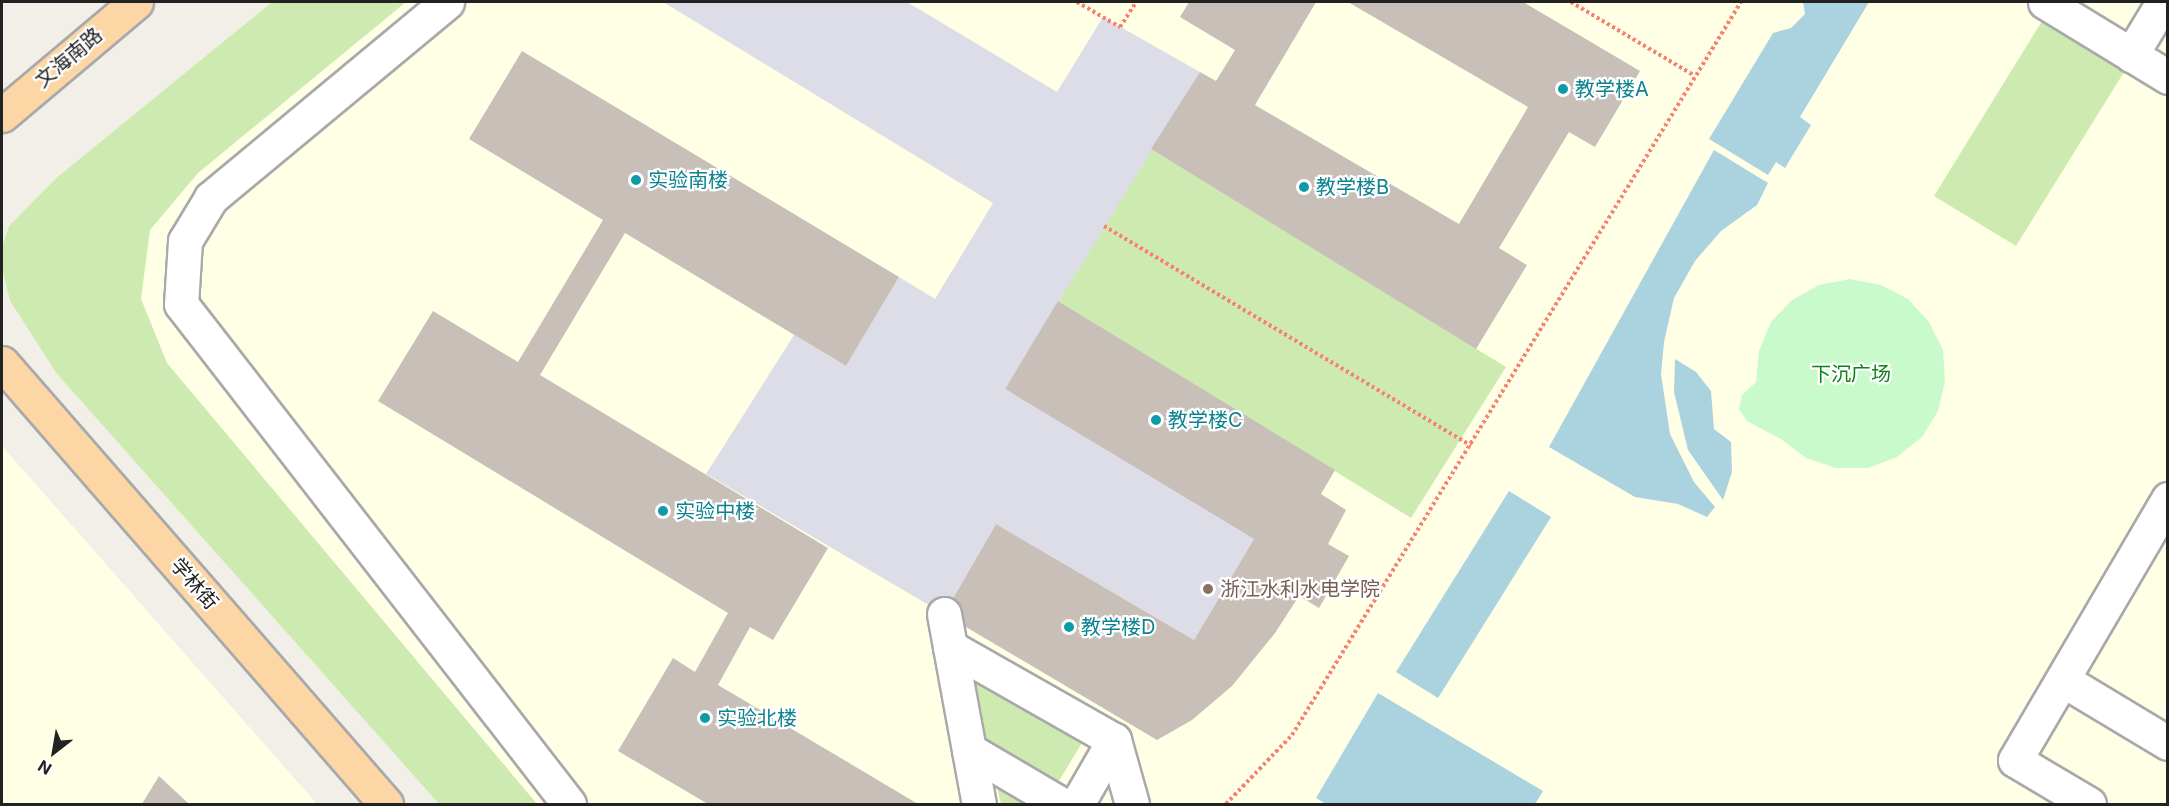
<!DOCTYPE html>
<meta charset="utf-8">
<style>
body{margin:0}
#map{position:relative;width:2169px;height:806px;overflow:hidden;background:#f2efe9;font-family:Inter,"Noto Sans SC",sans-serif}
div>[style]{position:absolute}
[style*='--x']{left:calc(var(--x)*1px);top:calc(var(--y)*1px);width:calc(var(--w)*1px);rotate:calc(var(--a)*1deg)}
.education>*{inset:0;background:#ffffe5}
.grass>*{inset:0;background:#cdebb0}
.park>*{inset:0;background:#c8facc}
.plaza>*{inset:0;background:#dddde8}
.water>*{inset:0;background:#aad3df}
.building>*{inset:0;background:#c7bfb8}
.path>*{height:4px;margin-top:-2px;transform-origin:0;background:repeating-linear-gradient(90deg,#fa8072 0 3px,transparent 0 6px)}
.roads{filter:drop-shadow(2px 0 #a9a9a9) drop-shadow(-2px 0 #a9a9a9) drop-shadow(0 2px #a9a9a9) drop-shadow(0 -2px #a9a9a9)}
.minor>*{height:33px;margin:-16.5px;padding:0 16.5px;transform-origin:16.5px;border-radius:16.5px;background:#fff}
.major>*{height:33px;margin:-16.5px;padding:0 16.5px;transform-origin:16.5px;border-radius:16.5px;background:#fcd6a4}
.dots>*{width:16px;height:16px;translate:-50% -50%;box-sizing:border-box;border:3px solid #fff;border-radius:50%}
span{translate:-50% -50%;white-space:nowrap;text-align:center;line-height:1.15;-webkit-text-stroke:4.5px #fff;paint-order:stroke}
.street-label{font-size:20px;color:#222}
.culture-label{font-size:20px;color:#0d838f}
.left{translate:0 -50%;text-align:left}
.park-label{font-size:20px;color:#0c8416}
.education-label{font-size:20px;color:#785e54}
.frame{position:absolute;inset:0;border:3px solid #222;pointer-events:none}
.north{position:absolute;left:24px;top:722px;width:60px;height:60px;-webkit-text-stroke:4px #fff;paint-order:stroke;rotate:211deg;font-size:16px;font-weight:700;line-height:24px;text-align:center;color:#222}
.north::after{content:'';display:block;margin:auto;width:21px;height:27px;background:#222;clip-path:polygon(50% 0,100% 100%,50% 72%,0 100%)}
</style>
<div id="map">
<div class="education">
<div style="clip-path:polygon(272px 2px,2167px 2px,2167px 804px,439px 804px,57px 374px,10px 301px,2px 268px,2px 247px,9px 226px,55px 179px)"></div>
<div style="clip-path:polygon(2px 446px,317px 804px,2px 804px)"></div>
</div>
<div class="grass">
<div style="clip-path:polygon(272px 2px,406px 2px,198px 173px,150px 230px,141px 299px,167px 363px,537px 804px,439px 804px,57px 374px,10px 301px,2px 268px,2px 247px,9px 226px,55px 179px)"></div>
<div style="clip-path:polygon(2042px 21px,2124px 72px,2016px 246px,1934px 196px)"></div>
<div style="clip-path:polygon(1151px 149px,1506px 367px,1411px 518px,1058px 301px)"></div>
<div style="clip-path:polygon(966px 657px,1091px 728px,1045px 804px,1001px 804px)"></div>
</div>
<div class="park">
<div style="clip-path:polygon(1850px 279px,1881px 285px,1908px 299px,1929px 322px,1943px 350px,1945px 381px,1938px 411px,1922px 437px,1897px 457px,1868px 468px,1836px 468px,1806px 458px,1781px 439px,1747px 421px,1739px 409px,1742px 395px,1756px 382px,1759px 351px,1771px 322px,1792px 300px,1819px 285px)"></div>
</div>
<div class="plaza">
<div style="clip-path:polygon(663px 2px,907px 2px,1057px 92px,1103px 17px,1200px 72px,1005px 389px,1254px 539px,1194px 640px,996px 524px,944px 614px,706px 474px,794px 335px,846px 366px,899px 277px,935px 299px,993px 203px)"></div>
</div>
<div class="water">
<div style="clip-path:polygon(1803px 2px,1869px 2px,1800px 117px,1811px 125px,1785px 168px,1776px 162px,1768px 175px,1709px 139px,1773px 33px,1791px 28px,1805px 14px)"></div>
<div style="clip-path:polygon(1714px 150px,1768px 183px,1757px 205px,1721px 231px,1695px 261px,1674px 298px,1664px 342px,1661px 374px,1670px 434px,1694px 482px,1715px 507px,1707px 517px,1678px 504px,1635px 497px,1549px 447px)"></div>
<div style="clip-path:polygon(1675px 359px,1696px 372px,1711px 391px,1714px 429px,1731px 442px,1732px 472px,1723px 500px,1688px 450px,1674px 392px)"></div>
<div style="clip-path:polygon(1509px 491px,1551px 517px,1438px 698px,1396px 672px)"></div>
<div style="clip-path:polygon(1378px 693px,1543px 791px,1535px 804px,1326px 804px,1316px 798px)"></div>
</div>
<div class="building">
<div style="clip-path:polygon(1189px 2px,1316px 2px,1255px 105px,1459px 224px,1528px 107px,1348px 2px,1523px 2px,1640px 71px,1595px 147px,1569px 132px,1499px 248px,1527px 265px,1476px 349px,1151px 149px,1200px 72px,1216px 81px,1235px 50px,1180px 17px)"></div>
<div style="clip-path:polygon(522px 51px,899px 277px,846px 366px,625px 233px,540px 375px,828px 548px,773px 640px,750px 627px,718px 685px,918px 804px,708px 804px,618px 751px,673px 658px,695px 672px,728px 613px,378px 401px,433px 311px,518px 362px,603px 220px,469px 139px)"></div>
<div style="clip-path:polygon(1058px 301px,1335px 470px,1321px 494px,1346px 510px,1328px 544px,1349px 556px,1319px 608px,1299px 596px,1275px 633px,1232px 686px,1192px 720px,1157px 740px,944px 614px,996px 524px,1194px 640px,1254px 539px,1005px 389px)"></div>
<div style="clip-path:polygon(159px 776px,189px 804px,142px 804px)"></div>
</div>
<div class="path">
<div style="--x:1077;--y:2;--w:50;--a:30.2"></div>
<div style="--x:1120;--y:27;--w:30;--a:-57"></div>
<div style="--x:1571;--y:2;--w:144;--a:30.8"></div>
<div style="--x:1104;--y:226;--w:428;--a:30.9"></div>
<div style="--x:1226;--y:804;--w:95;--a:-46.3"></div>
<div style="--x:1292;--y:735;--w:860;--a:-58.51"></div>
</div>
<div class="roads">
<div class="minor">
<div style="--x:447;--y:2;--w:307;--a:140.3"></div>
<div style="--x:211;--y:198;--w:50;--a:121.2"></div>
<div style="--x:185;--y:241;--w:63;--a:93.6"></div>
<div style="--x:181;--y:304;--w:633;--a:52.19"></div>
<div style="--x:2045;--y:2;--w:144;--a:31.4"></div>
<div style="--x:2131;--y:55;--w:62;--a:-58.9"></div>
<div style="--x:944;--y:614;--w:193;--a:79.6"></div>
<div style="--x:950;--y:647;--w:189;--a:29.6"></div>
<div style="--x:2063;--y:680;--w:122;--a:31"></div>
<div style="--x:969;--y:750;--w:107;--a:30.4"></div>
<div style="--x:1077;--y:804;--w:74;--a:-60"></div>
<div style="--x:1114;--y:740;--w:66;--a:74.3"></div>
<div style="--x:2089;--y:804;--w:86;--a:-149.3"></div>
<div style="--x:2015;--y:760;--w:303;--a:-59.6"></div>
</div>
<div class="major">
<div style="--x:2;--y:115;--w:175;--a:-40.1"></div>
<div style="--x:2;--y:363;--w:585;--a:48.95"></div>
</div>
</div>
<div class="dots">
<div style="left:1563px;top:89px;background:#0f9aa8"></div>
<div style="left:636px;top:180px;background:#0f9aa8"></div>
<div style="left:1304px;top:187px;background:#0f9aa8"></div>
<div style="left:1156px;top:420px;background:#0f9aa8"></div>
<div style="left:663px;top:511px;background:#0f9aa8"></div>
<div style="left:1208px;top:589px;background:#8d6e63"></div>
<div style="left:1069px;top:627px;background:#0f9aa8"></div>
<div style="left:705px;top:718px;background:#0f9aa8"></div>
</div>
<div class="street-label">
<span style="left:69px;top:58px;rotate:-40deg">文海南路</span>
<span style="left:194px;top:584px;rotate:49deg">学林街</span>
</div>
<div class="culture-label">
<span class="left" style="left:1575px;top:89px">教学楼A</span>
<span class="left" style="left:648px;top:180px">实验南楼</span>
<span class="left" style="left:1316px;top:187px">教学楼B</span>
<span class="left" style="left:1168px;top:420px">教学楼C</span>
<span class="left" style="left:675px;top:511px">实验中楼</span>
<span class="left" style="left:1081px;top:627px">教学楼D</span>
<span class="left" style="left:717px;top:718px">实验北楼</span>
</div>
<div class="park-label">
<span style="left:1851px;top:374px">下沉广场</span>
</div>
<div class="education-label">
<span class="left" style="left:1220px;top:589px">浙江水利水电学院</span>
</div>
<div class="frame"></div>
<div class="north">N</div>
</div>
